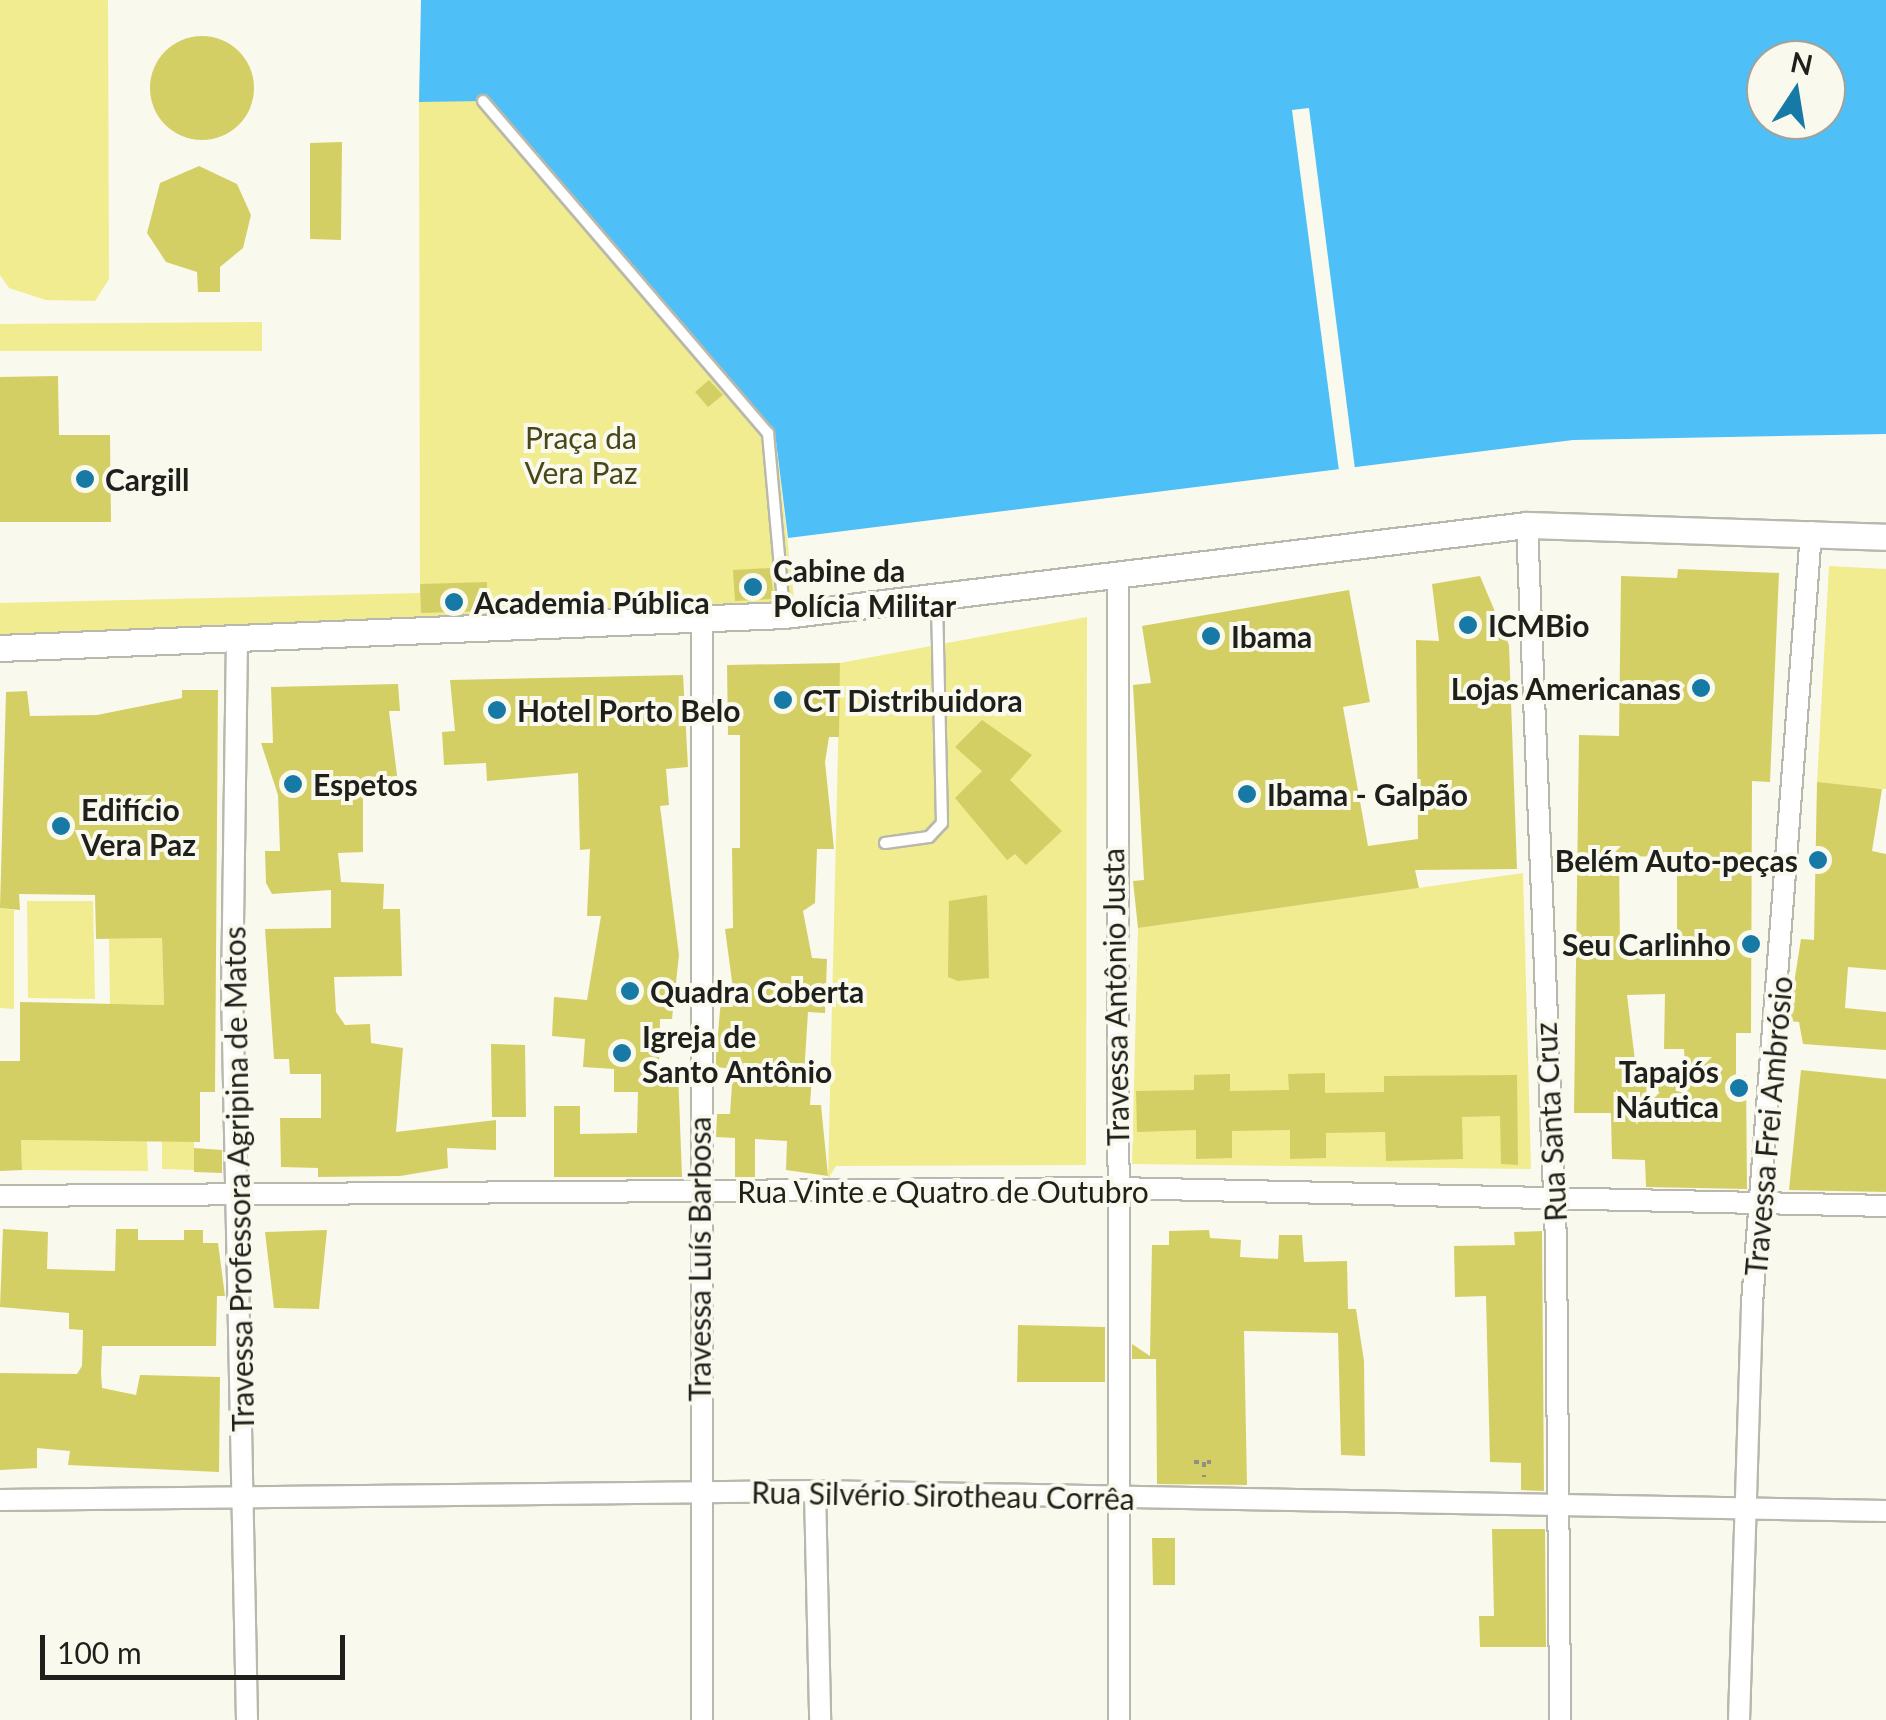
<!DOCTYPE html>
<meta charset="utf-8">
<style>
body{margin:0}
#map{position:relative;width:1886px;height:1720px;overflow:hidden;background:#f9f9ee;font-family:Lato,sans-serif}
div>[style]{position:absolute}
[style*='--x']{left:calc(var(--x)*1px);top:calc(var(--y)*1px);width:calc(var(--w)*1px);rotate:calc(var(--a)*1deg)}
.green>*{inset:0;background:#f1ec90}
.water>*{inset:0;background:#4fbff7}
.pier>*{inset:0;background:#f9f9ee}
.building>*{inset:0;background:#d4cf64}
.round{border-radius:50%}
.path>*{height:4px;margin-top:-2px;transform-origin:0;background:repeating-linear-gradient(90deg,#909088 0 5px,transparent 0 13px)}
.roads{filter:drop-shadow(2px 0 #b8b8ad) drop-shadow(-2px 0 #b8b8ad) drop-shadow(0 2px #b8b8ad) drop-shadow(0 -2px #b8b8ad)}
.service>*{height:10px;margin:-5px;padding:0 5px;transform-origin:5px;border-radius:5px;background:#fff}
.minor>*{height:20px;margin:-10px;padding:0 10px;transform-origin:10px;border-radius:10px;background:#fff}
.tertiary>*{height:25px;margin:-12.5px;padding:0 12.5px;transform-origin:12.5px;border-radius:12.5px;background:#fff}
.dots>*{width:28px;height:28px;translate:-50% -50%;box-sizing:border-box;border:5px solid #f9f9ee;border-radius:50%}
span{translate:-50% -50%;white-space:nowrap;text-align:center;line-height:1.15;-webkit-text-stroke:8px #f9f9ee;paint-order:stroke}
.park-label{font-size:30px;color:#48461a}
.poi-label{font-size:30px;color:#1f1f1b;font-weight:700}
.left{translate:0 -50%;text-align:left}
.right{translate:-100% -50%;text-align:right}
.street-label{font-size:30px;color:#1f1f1b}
.north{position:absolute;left:1746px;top:40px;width:100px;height:100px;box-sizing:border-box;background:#f9f9ee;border:2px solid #a2a29a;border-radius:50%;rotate:12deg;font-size:28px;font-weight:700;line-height:40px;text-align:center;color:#1f1f1b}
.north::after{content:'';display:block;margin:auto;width:35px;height:45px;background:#177aa6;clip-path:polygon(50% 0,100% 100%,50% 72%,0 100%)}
.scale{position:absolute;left:40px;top:1635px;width:305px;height:45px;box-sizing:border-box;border:5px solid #1f1f1b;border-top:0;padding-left:12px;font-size:30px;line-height:35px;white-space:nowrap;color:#1f1f1b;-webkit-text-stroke:8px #f9f9ee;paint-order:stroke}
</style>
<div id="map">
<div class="green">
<div style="clip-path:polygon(0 0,108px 0,109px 279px,95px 301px,46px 300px,9px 288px,0 275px)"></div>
<div style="clip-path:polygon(484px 100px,775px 433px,795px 606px,0 640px,0 603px,420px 593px,419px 102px)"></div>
<div style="clip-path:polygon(262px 322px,262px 351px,0 351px,0 324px)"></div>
<div style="clip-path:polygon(1829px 566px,1886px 569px,1886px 789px,1817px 783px)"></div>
<div style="clip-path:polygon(1087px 617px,1086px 1165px,836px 1166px,828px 1179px,840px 663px)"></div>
<div style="clip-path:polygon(1523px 873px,1531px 1169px,1132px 1164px,1138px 928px)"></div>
<div style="clip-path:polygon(27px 901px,93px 901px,95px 999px,28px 998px)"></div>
<div style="clip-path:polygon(0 908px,14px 910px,14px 1009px,0 1008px)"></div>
<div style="clip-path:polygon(162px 938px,164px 1005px,110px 1004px,109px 939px)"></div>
<div style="clip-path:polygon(21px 1140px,147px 1141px,148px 1171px,22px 1170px)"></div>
<div style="clip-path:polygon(162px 1141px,194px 1141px,194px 1170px,162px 1169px)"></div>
</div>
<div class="water">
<div style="clip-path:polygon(evenodd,421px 0,1886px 0,1886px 434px,1573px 440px,788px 538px,775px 433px,484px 101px,419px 102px,421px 0,1766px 60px,1826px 60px,1826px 120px,1766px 120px,1766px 60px)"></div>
</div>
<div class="pier">
<div style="clip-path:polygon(1309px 108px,1355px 469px,1339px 471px,1292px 110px)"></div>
</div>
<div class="building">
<div class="round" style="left:150px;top:36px;width:104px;height:104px"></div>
<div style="clip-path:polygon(342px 142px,341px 240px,310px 239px,310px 143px)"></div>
<div style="clip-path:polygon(199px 166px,237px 184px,251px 215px,243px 248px,220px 267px,220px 292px,198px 292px,197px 272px,166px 262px,147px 233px,160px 183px)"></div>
<div style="clip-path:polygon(58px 376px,59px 435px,110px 435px,111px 522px,0 522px,0 377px)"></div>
<div style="clip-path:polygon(709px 380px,723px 395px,708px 407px,695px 392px)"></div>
<div style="clip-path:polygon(770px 568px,774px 599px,735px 601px,733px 570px)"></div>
<div style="clip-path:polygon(evenodd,1678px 569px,1779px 573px,1770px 782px,1752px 781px,1751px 1033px,1736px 1033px,1736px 1075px,1746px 1075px,1747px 1189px,1646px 1187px,1645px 1160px,1612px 1159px,1611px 1113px,1574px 1113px,1579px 735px,1619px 736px,1621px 576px,1677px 578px,1678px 569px,1619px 856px,1677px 857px,1677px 949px,1620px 950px,1619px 856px,1678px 569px,1665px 994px,1664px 1049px,1684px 1049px,1686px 1084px,1638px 1085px,1627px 995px,1665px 994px)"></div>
<div style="clip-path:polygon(1480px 576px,1509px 645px,1517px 869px,1415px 870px,1419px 888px,1138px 928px,1133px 881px,1144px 880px,1133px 685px,1151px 683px,1142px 626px,1349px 590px,1370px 702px,1343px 707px,1368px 846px,1418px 839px,1416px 640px,1439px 641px,1432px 584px)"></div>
<div style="clip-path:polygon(487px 582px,487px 611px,421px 613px,420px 584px)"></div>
<div style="clip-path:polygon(840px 663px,839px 737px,829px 737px,825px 762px,834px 849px,817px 849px,815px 903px,803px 911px,812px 958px,827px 959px,825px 1013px,808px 1012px,804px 1075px,812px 1076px,810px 1105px,821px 1105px,828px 1176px,786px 1170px,787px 1141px,755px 1139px,755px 1177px,735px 1177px,735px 1138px,716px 1137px,717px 1114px,730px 1114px,733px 1069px,716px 1067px,716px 1056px,722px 988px,733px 989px,725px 929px,733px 928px,732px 848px,740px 848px,740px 735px,728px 735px,727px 665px)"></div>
<div style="clip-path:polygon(683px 675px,688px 767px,666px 769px,669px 805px,660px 806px,679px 955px,672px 1019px,660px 1019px,659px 1071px,678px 1071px,682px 1177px,554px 1177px,554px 1106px,580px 1106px,580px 1134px,637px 1133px,638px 1092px,614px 1092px,614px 1069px,583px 1067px,585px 1039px,552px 1036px,554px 997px,587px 1000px,601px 916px,587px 916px,590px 849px,580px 850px,578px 773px,487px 781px,486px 763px,444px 765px,442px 732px,455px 731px,450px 680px)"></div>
<div style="clip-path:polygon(398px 684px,400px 711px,389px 711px,399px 791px,363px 793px,363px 852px,338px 853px,341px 882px,384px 884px,383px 909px,400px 909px,402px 976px,334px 977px,336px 1012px,345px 1025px,370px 1024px,371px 1043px,403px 1048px,396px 1132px,496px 1120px,496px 1150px,447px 1148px,448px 1168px,400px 1176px,318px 1177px,318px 1168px,281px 1167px,280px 1118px,321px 1118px,321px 1074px,290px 1074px,289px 1059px,274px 1059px,265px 929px,331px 928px,331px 890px,272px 894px,266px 883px,265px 851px,280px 851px,278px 795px,261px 743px,273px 743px,271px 687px)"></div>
<div style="clip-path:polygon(182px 690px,218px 690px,215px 1092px,200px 1092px,200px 1142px,21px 1140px,22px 1170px,0 1171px,0 1061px,20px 1061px,20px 1002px,164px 1005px,162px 938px,96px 939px,95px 895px,19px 894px,20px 910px,0 908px,6px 692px,27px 691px,30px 716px,97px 715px,182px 698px)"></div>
<div style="clip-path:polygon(982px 720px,1032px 755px,1010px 780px,1062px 831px,1026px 865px,1015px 854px,1007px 860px,955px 798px,982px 771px,955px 747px)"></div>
<div style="clip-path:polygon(1817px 782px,1882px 789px,1872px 851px,1886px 854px,1886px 970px,1848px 967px,1845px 1008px,1886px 1012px,1886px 1050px,1803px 1044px,1799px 1022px,1788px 1021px,1801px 939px,1814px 940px)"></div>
<div style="clip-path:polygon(987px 895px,989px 978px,958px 981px,948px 977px,949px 901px)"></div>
<div style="clip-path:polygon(491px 1044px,525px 1045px,526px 1117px,492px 1117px)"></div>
<div style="clip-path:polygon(1801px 1070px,1886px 1079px,1886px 1192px,1789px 1190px)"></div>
<div style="clip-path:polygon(1325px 1073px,1325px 1093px,1384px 1092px,1384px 1076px,1517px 1075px,1518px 1165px,1501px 1164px,1500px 1116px,1462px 1117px,1463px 1159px,1386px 1161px,1385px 1132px,1326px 1133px,1326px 1158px,1290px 1159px,1290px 1130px,1232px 1131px,1232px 1158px,1196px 1159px,1196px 1130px,1137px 1132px,1136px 1091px,1194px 1090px,1194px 1075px,1230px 1074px,1230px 1091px,1289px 1090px,1288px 1074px)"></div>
<div style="clip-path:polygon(194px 1148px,222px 1150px,222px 1173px,194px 1172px)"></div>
<div style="clip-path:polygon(3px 1229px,48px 1232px,47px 1269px,115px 1271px,116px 1229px,138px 1229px,138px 1240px,184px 1240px,184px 1230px,203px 1230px,203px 1243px,218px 1243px,225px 1296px,217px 1296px,216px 1346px,102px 1346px,101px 1374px,102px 1388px,136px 1395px,140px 1375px,220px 1377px,219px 1472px,68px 1465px,70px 1451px,37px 1448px,37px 1468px,0 1470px,0 1373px,77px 1374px,82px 1366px,83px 1330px,69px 1329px,69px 1313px,0 1307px)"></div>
<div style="clip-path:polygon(327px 1230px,319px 1309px,274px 1308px,265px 1232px)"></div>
<div style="clip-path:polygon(1209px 1230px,1210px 1238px,1241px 1240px,1240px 1257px,1278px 1259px,1279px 1235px,1302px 1235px,1304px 1262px,1347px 1261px,1348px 1309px,1356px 1309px,1364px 1361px,1365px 1456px,1341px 1455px,1338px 1333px,1244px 1331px,1247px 1485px,1157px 1484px,1156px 1359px,1132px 1359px,1132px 1344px,1150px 1356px,1152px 1245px,1169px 1245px,1169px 1231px)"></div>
<div style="clip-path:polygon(1542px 1231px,1544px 1491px,1521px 1490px,1521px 1463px,1490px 1462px,1486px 1296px,1455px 1297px,1454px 1246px,1515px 1245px,1514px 1232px)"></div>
<div style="clip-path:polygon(1018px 1325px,1105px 1327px,1105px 1382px,1017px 1382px)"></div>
<div style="clip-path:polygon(1492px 1529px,1545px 1529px,1546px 1647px,1480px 1647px,1479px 1616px,1494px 1616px)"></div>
<div style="clip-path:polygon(1152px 1538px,1175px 1538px,1175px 1585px,1153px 1585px)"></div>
</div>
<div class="path">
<div style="--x:1194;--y:1462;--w:17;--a:0"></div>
<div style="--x:1204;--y:1462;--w:15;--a:90"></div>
</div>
<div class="roads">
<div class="service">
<div style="--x:483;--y:101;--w:438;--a:49.4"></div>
<div style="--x:768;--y:433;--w:182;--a:84.9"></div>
<div style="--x:885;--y:843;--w:44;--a:-7.8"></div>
<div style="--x:929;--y:837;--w:19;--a:-47"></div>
<div style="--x:942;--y:823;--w:226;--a:-91.3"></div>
</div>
<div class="minor">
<div style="--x:1527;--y:525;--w:718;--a:87.68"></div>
<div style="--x:1556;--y:1242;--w:478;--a:89.5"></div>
<div style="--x:1118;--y:575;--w:1145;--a:89.95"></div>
<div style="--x:702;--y:618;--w:1102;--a:90"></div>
<div style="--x:237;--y:638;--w:348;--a:90.8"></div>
<div style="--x:232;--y:986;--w:734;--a:88.83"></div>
<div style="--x:0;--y:1196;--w:1117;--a:-0.41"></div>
<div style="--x:1117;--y:1188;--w:769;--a:1.34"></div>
<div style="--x:815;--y:1491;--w:229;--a:88.7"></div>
<div style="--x:0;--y:1500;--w:815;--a:-0.63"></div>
<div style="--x:815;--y:1491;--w:1071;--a:1.07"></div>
<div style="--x:1739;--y:1720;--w:417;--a:-88.2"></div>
<div style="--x:1752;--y:1303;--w:773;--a:-85.62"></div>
</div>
<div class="tertiary">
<div style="--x:0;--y:648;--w:785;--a:-2.41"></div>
<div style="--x:784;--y:615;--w:748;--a:-6.91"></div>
<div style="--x:1527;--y:525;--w:359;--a:1.9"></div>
</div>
</div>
<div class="dots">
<div style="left:85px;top:479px;background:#177aa6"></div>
<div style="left:753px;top:587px;background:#177aa6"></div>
<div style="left:454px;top:602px;background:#177aa6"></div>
<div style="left:1468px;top:625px;background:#177aa6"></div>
<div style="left:1211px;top:636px;background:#177aa6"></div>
<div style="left:1701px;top:688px;background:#177aa6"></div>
<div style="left:783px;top:700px;background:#177aa6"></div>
<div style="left:497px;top:710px;background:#177aa6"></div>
<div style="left:293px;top:784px;background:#177aa6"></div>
<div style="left:1247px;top:794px;background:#177aa6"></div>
<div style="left:61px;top:826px;background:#177aa6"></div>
<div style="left:1818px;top:860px;background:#177aa6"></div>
<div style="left:1751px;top:944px;background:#177aa6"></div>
<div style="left:630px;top:991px;background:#177aa6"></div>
<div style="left:622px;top:1053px;background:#177aa6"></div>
<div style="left:1739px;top:1088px;background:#177aa6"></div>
</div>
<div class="park-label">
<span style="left:581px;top:454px">Praça da<br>Vera Paz</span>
</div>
<div class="poi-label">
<span class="left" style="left:105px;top:479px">Cargill</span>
<span class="left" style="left:773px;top:587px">Cabine da<br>Polícia Militar</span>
<span class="left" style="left:474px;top:602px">Academia Pública</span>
<span class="left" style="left:1488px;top:625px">ICMBio</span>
<span class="left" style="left:1231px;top:636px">Ibama</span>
<span class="right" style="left:1681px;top:688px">Lojas Americanas</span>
<span class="left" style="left:803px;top:700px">CT Distribuidora</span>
<span class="left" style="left:517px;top:710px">Hotel Porto Belo</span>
<span class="left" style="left:313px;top:784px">Espetos</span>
<span class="left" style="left:1267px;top:794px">Ibama - Galpão</span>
<span class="left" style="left:81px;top:826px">Edifício<br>Vera Paz</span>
<span class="right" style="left:1798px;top:860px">Belém Auto-peças</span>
<span class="right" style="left:1731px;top:944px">Seu Carlinho</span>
<span class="left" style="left:650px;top:991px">Quadra Coberta</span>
<span class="left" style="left:642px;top:1053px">Igreja de<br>Santo Antônio</span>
<span class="right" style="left:1719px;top:1088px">Tapajós<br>Náutica</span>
</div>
<div class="street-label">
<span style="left:1115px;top:997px;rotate:-91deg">Travessa Antônio Justa</span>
<span style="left:1550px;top:1122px;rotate:-93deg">Rua Santa Cruz</span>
<span style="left:1768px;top:1126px;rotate:-85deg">Travessa Frei Ambrósio</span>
<span style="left:238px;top:1179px;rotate:-91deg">Travessa Professora Agripina de Matos</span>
<span style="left:943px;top:1191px">Rua Vinte e Quatro de Outubro</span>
<span style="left:699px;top:1259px;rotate:-90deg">Travessa Luís Barbosa</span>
<span style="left:943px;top:1495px;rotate:1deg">Rua Silvério Sirotheau Corrêa</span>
</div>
<div class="north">N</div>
<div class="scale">100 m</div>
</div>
